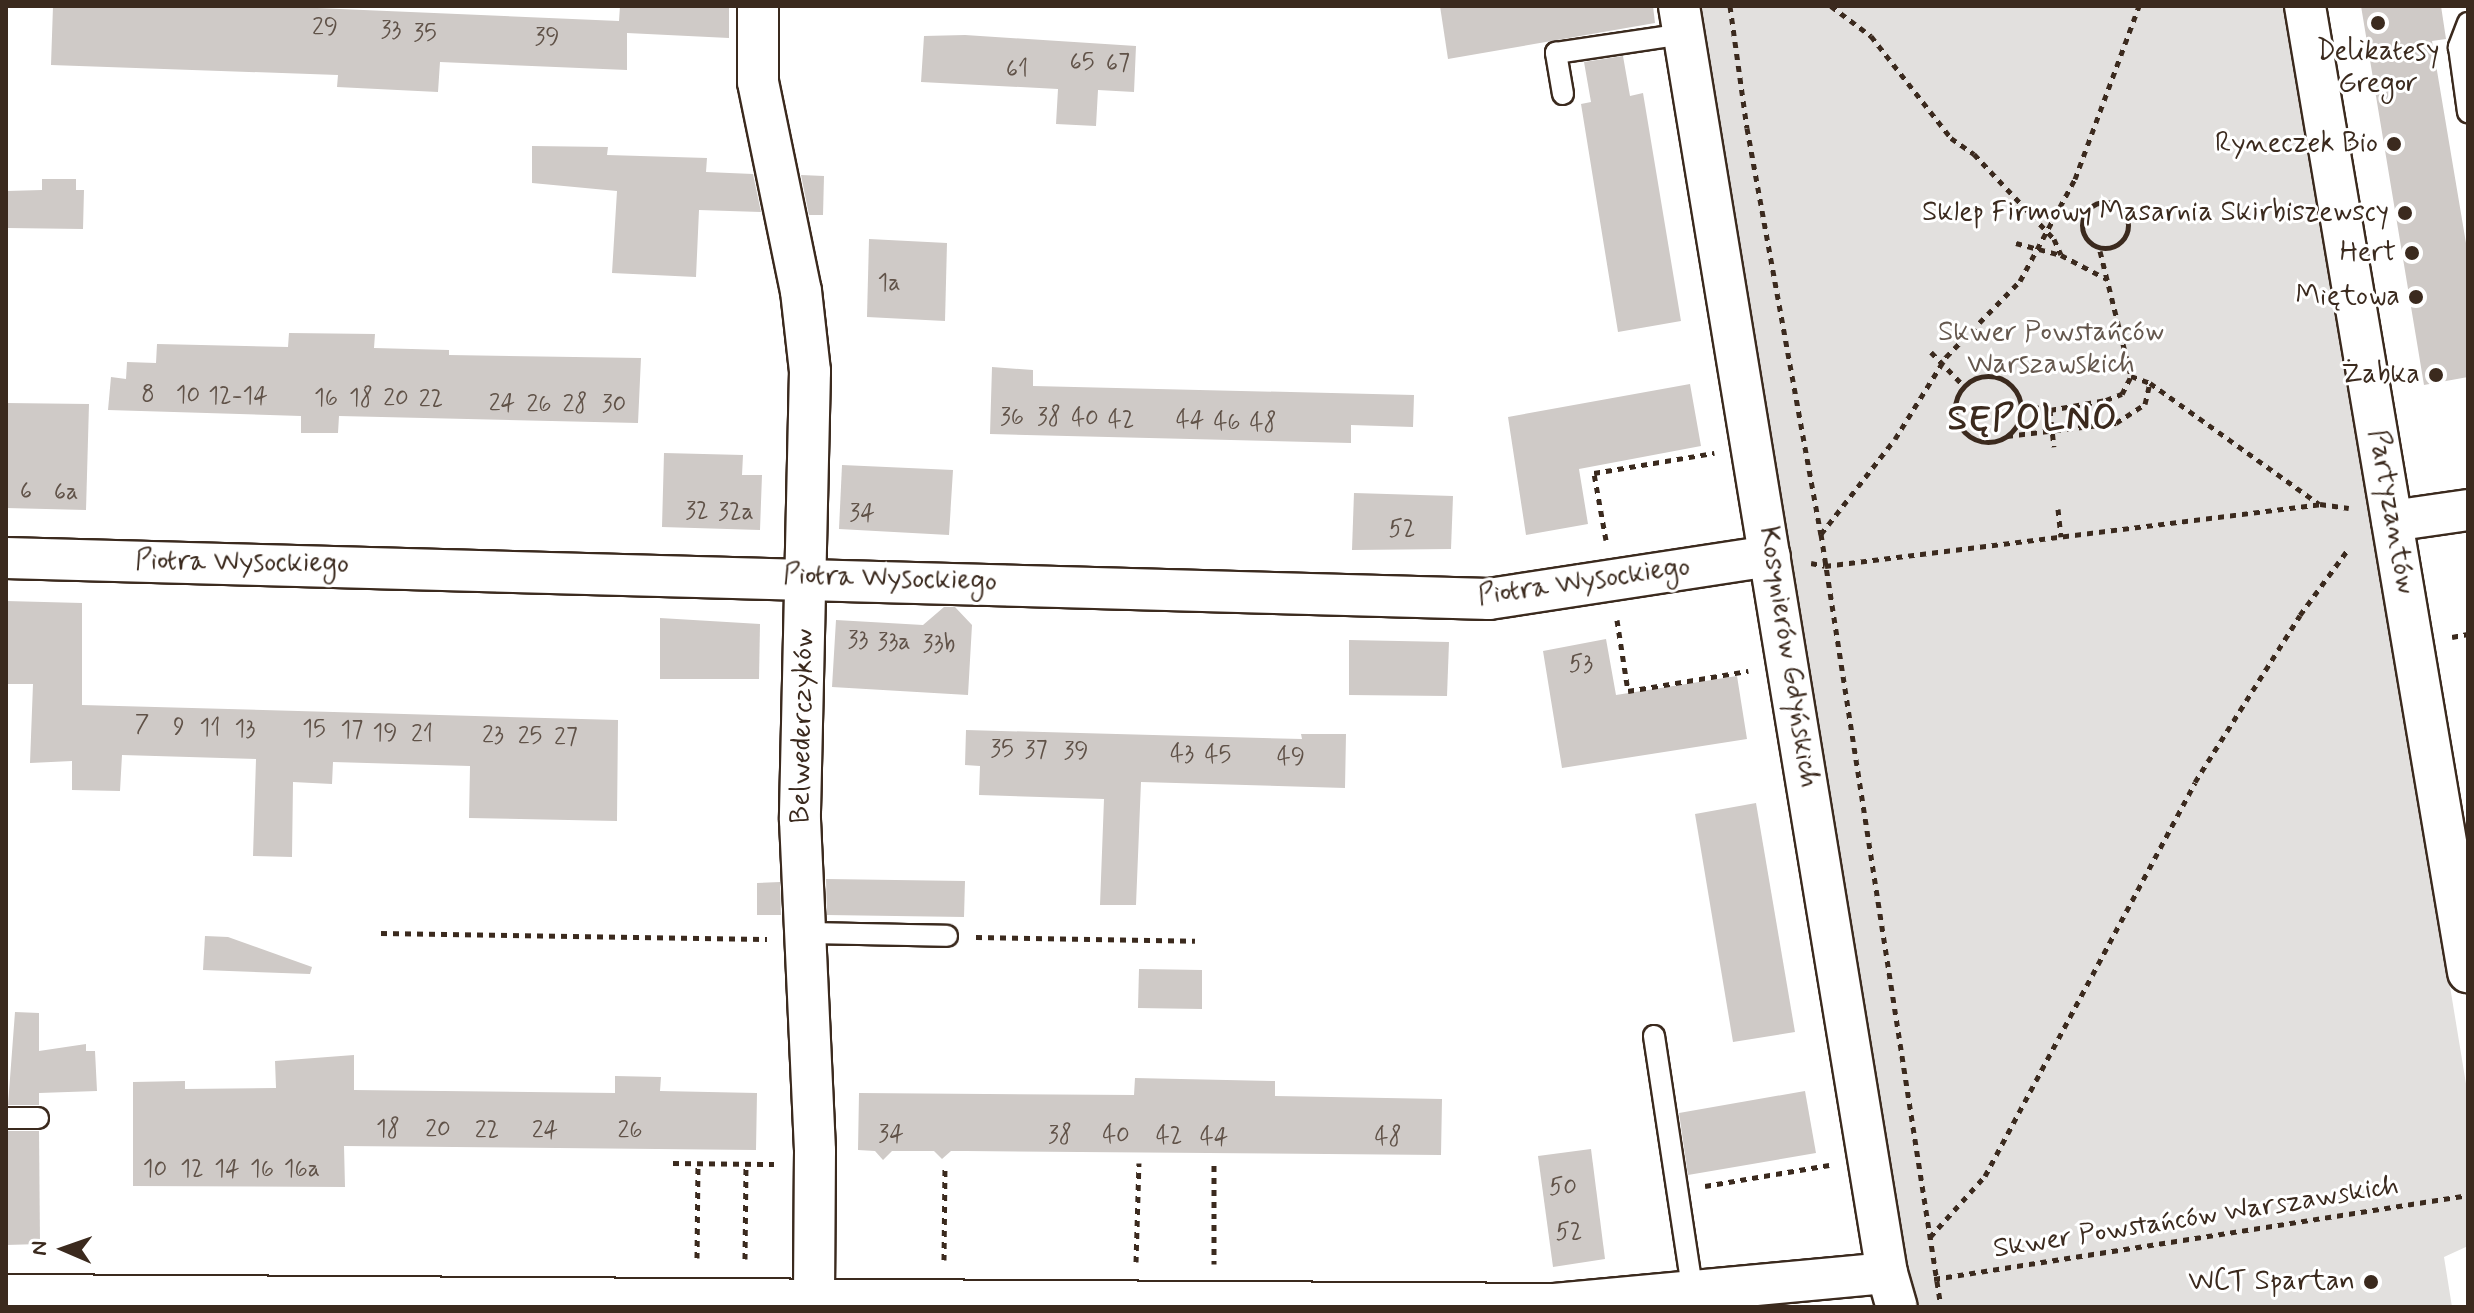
<!DOCTYPE html>
<meta charset="utf-8">
<style>
body{margin:0}
#map{position:relative;width:2474px;height:1313px;overflow:hidden;background:#fff;font-family:Mynerve,sans-serif}
div>[style]{position:absolute}
[style*='--x']{left:calc(var(--x)*1px);top:calc(var(--y)*1px);width:calc(var(--w)*1px);rotate:calc(var(--a)*1deg)}
.green>*{inset:0;background:#e2e0de}
.building>*{inset:0;background:#cfcac7}
.path>*{height:5px;margin-top:-2.5px;transform-origin:0;background:repeating-linear-gradient(90deg,#3b2a1e 0 6px,transparent 0 12px)}
.path>.ring{margin:-2.5px;padding:0;box-sizing:content-box;background:none;border:5px solid #3b2a1e;border-radius:50%}
.roads{filter:drop-shadow(2px 0 #3b2a1e) drop-shadow(-2px 0 #3b2a1e) drop-shadow(0 2px #3b2a1e) drop-shadow(0 -2px #3b2a1e)}
.service>*{height:20px;margin:-10px;padding:0 10px;transform-origin:10px;border-radius:10px;background:#fff}
.minor>*{height:40px;margin:-20px;padding:0 20px;transform-origin:20px;border-radius:20px;background:#fff}
.dots>*{width:22px;height:22px;translate:-50% -50%;box-sizing:border-box;border:4px solid #fff;border-radius:50%}
span{translate:-50% -50%;white-space:nowrap;text-align:center;line-height:1.15;-webkit-text-stroke:6px #fff;paint-order:stroke}
.number-label{font-size:24px;color:#605248}
.number-label span{-webkit-text-stroke-width:0}
.poi-label{font-size:28px;color:#3b2a1e}
.right{translate:-100% -50%;text-align:right}
.park-label{font-size:28px;color:#65584e}
.street-label{font-size:28px;color:#3b2a1e}
.district-label{font-size:36px;color:#3b2a1e;font-weight:700;letter-spacing:2px}
.frame{position:absolute;inset:0;border:8px solid #3b2a1e;pointer-events:none}
.north{position:absolute;left:24px;top:1209px;width:80px;height:80px;-webkit-text-stroke:6px #fff;paint-order:stroke;rotate:272deg;font-size:22px;font-weight:700;line-height:32px;text-align:center;color:#3b2a1e}
.north::after{content:'';display:block;margin:auto;width:28px;height:36px;background:#3b2a1e;clip-path:polygon(50% 0,100% 100%,50% 72%,0 100%)}
</style>
<div id="map">
<div class="green">
<div style="clip-path:polygon(1700px 6px,2289px 6px,2468px 1096px,2468px 1246px,2444px 1257px,2452px 1307px,1913px 1307px)"></div>
</div>
<div class="building">
<div style="clip-path:polygon(53px 6px,270px 6px,619px 21px,620px 6px,729px 6px,729px 38px,627px 33px,627px 70px,440px 62px,438px 92px,337px 87px,338px 75px,51px 65px)"></div>
<div style="clip-path:polygon(1440px 6px,1653px 6px,1655px 23px,1448px 59px)"></div>
<div style="clip-path:polygon(2361px 6px,2441px 6px,2446px 39px,2432px 41px,2468px 255px,2468px 377px,2424px 385px)"></div>
<div style="clip-path:polygon(965px 35px,1136px 46px,1134px 92px,1098px 90px,1096px 126px,1056px 124px,1058px 89px,921px 82px,924px 36px)"></div>
<div style="clip-path:polygon(1623px 56px,1630px 96px,1643px 93px,1681px 321px,1618px 332px,1581px 104px,1591px 102px,1584px 62px)"></div>
<div style="clip-path:polygon(532px 146px,608px 147px,607px 155px,707px 158px,706px 172px,753px 174px,761px 212px,699px 210px,696px 277px,612px 273px,617px 191px,532px 183px)"></div>
<div style="clip-path:polygon(801px 175px,824px 176px,823px 215px,809px 215px)"></div>
<div style="clip-path:polygon(42px 179px,76px 179px,76px 190px,84px 190px,83px 229px,8px 228px,7px 191px,42px 190px)"></div>
<div style="clip-path:polygon(869px 239px,947px 243px,945px 321px,867px 317px)"></div>
<div style="clip-path:polygon(289px 333px,375px 334px,374px 348px,449px 350px,449px 355px,641px 358px,638px 423px,339px 416px,338px 433px,301px 433px,301px 416px,108px 410px,111px 377px,126px 379px,127px 362px,156px 363px,157px 344px,288px 347px)"></div>
<div style="clip-path:polygon(992px 367px,1033px 370px,1033px 386px,1414px 395px,1413px 427px,1351px 425px,1351px 443px,990px 434px)"></div>
<div style="clip-path:polygon(1690px 384px,1701px 446px,1579px 469px,1588px 524px,1526px 535px,1508px 417px)"></div>
<div style="clip-path:polygon(6px 403px,89px 404px,86px 510px,6px 508px)"></div>
<div style="clip-path:polygon(664px 453px,743px 455px,742px 475px,762px 475px,760px 530px,662px 527px)"></div>
<div style="clip-path:polygon(842px 465px,953px 470px,949px 535px,839px 529px)"></div>
<div style="clip-path:polygon(1354px 493px,1453px 496px,1451px 549px,1352px 550px)"></div>
<div style="clip-path:polygon(6px 601px,82px 603px,82px 705px,618px 720px,617px 821px,469px 818px,470px 766px,333px 762px,332px 784px,293px 782px,292px 857px,253px 856px,256px 759px,122px 755px,120px 791px,72px 790px,72px 761px,30px 763px,33px 684px,6px 684px)"></div>
<div style="clip-path:polygon(944px 607px,955px 607px,972px 625px,968px 695px,832px 687px,836px 620px,923px 625px)"></div>
<div style="clip-path:polygon(660px 618px,760px 624px,759px 679px,660px 679px)"></div>
<div style="clip-path:polygon(1606px 639px,1616px 695px,1737px 676px,1747px 739px,1562px 768px,1543px 651px)"></div>
<div style="clip-path:polygon(1349px 640px,1449px 642px,1447px 696px,1349px 695px)"></div>
<div style="clip-path:polygon(966px 730px,1302px 739px,1301px 734px,1346px 734px,1345px 788px,1141px 782px,1136px 905px,1100px 905px,1104px 799px,979px 795px,980px 766px,965px 765px)"></div>
<div style="clip-path:polygon(1756px 803px,1795px 1032px,1733px 1042px,1695px 814px)"></div>
<div style="clip-path:polygon(826px 879px,965px 881px,964px 917px,827px 915px)"></div>
<div style="clip-path:polygon(780px 882px,781px 915px,757px 915px,757px 883px)"></div>
<div style="clip-path:polygon(205px 936px,228px 937px,312px 967px,310px 974px,203px 970px)"></div>
<div style="clip-path:polygon(1139px 969px,1202px 970px,1202px 1009px,1138px 1008px)"></div>
<div style="clip-path:polygon(15px 1012px,39px 1013px,39px 1051px,86px 1044px,86px 1051px,95px 1051px,97px 1091px,39px 1093px,39px 1105px,8px 1105px)"></div>
<div style="clip-path:polygon(354px 1055px,354px 1090px,615px 1093px,615px 1076px,661px 1077px,660px 1091px,757px 1093px,756px 1150px,344px 1146px,345px 1187px,133px 1186px,133px 1082px,185px 1081px,185px 1089px,276px 1088px,275px 1061px)"></div>
<div style="clip-path:polygon(1135px 1078px,1275px 1081px,1275px 1096px,1442px 1099px,1441px 1155px,966px 1151px,951px 1151px,942px 1159px,934px 1151px,892px 1151px,883px 1160px,875px 1151px,858px 1150px,859px 1093px,1134px 1095px)"></div>
<div style="clip-path:polygon(1805px 1091px,1816px 1153px,1688px 1175px,1679px 1113px)"></div>
<div style="clip-path:polygon(6px 1131px,39px 1131px,40px 1244px,6px 1245px)"></div>
<div style="clip-path:polygon(1591px 1149px,1605px 1259px,1553px 1267px,1538px 1156px)"></div>
</div>
<div class="path">
<div style="--x:1730;--y:6;--w:123;--a:82.1"></div>
<div style="--x:1747;--y:128;--w:413;--a:79.7"></div>
<div style="--x:1821;--y:534;--w:782;--a:81.18"></div>
<div style="--x:1831;--y:6;--w:50;--a:36.9"></div>
<div style="--x:1871;--y:36;--w:130;--a:51.9"></div>
<div style="--x:1951;--y:138;--w:28;--a:35"></div>
<div style="--x:1974;--y:154;--w:117;--a:46.7"></div>
<div style="--x:2054;--y:239;--w:17;--a:66"></div>
<div class="ring" style="left:2082px;top:202px;width:41px;height:41px"></div>
<div style="--x:2016;--y:243;--w:47;--a:14.9"></div>
<div style="--x:2061;--y:255;--w:52;--a:27.6"></div>
<div style="--x:2100;--y:251;--w:129;--a:76.1"></div>
<div style="--x:2131;--y:376;--w:20;--a:20"></div>
<div style="--x:2150;--y:383;--w:208;--a:35.6"></div>
<div style="--x:1931;--y:352;--w:47;--a:45.9"></div>
<div class="ring" style="left:1955px;top:376px;width:61px;height:61px"></div>
<div style="--x:2021;--y:404;--w:30;--a:12"></div>
<div style="--x:2050;--y:410;--w:57;--a:-10.1"></div>
<div style="--x:2106;--y:400;--w:17;--a:-21"></div>
<div style="--x:2122;--y:394;--w:20;--a:-63"></div>
<div style="--x:2050;--y:410;--w:37;--a:84"></div>
<div style="--x:2007;--y:436;--w:110;--a:-6.8"></div>
<div style="--x:2116;--y:423;--w:35;--a:-33"></div>
<div style="--x:2145;--y:404;--w:22;--a:-77"></div>
<div style="--x:2058;--y:509;--w:28;--a:84"></div>
<div style="--x:1821;--y:534;--w:120;--a:-52.1"></div>
<div style="--x:1895;--y:439;--w:97;--a:-58.1"></div>
<div style="--x:1946;--y:357;--w:106;--a:-45.8"></div>
<div style="--x:2020;--y:281;--w:116;--a:-61.7"></div>
<div style="--x:2075;--y:179;--w:184;--a:-69.7"></div>
<div style="--x:1606;--y:540;--w:68;--a:-100.2"></div>
<div style="--x:1594;--y:473;--w:122;--a:-9.5"></div>
<div style="--x:1811;--y:563;--w:14;--a:12"></div>
<div style="--x:1825;--y:566;--w:499;--a:-7.1"></div>
<div style="--x:2320;--y:504;--w:29;--a:8"></div>
<div style="--x:1617;--y:620;--w:72;--a:81.2"></div>
<div style="--x:1628;--y:691;--w:122;--a:-9.5"></div>
<div style="--x:2452;--y:637;--w:16;--a:-11"></div>
<div style="--x:381;--y:933;--w:386;--a:0.9"></div>
<div style="--x:976;--y:937;--w:219;--a:1"></div>
<div style="--x:673;--y:1163;--w:101;--a:0.6"></div>
<div style="--x:1214;--y:1165;--w:99;--a:90"></div>
<div style="--x:1705;--y:1186;--w:126;--a:-9.6"></div>
<div style="--x:1930;--y:1237;--w:82;--a:-48"></div>
<div style="--x:1985;--y:1176;--w:446;--a:-61.9"></div>
<div style="--x:2195;--y:782;--w:197;--a:-57.8"></div>
<div style="--x:2300;--y:615;--w:83;--a:-53.8"></div>
<div style="--x:697;--y:1258;--w:95;--a:-89.4"></div>
<div style="--x:745;--y:1259;--w:96;--a:-89.4"></div>
<div style="--x:944;--y:1260;--w:94;--a:-89.4"></div>
<div style="--x:1136;--y:1262;--w:99;--a:-88.3"></div>
<div style="--x:1934;--y:1279;--w:535;--a:-8.92"></div>
</div>
<div class="roads">
<div class="service">
<div style="--x:2468;--y:23;--w:26;--a:111"></div>
<div style="--x:2459;--y:47;--w:66;--a:82.1"></div>
<div style="--x:1563;--y:94;--w:42;--a:-99.7"></div>
<div style="--x:1556;--y:53;--w:128;--a:-8.5"></div>
<div style="--x:808;--y:933;--w:139;--a:1.2"></div>
<div style="--x:1654;--y:1036;--w:260;--a:81.4"></div>
<div style="--x:6;--y:1118;--w:32;--a:0"></div>
</div>
<div class="minor">
<div style="--x:758;--y:6;--w:76;--a:90"></div>
<div style="--x:758;--y:82;--w:213;--a:78.4"></div>
<div style="--x:801;--y:291;--w:81;--a:83.6"></div>
<div style="--x:810;--y:371;--w:449;--a:91.3"></div>
<div style="--x:800;--y:820;--w:331;--a:87.4"></div>
<div style="--x:815;--y:1151;--w:156;--a:90.4"></div>
<div style="--x:1679;--y:6;--w:1284;--a:80.68"></div>
<div style="--x:1887;--y:1273;--w:35;--a:74"></div>
<div style="--x:2305;--y:6;--w:980;--a:80.42"></div>
<div style="--x:2392;--y:521;--w:77;--a:-8.2"></div>
<div style="--x:6;--y:558;--w:1484;--a:1.58"></div>
<div style="--x:1489;--y:599;--w:284;--a:-8.7"></div>
<div style="--x:6;--y:1295;--w:1547;--a:0.33"></div>
<div style="--x:1553;--y:1304;--w:335;--a:-5.3"></div>
</div>
</div>
<div class="dots">
<div style="left:2378px;top:23px;background:#3b2a1e"></div>
<div style="left:2394px;top:144px;background:#3b2a1e"></div>
<div style="left:2405px;top:213px;background:#3b2a1e"></div>
<div style="left:2412px;top:253px;background:#3b2a1e"></div>
<div style="left:2416px;top:297px;background:#3b2a1e"></div>
<div style="left:2436px;top:375px;background:#3b2a1e"></div>
<div style="left:2371px;top:1282px;background:#3b2a1e"></div>
</div>
<div class="number-label">
<span style="left:325px;top:28px">29</span>
<span style="left:391px;top:31px">33</span>
<span style="left:425px;top:34px">35</span>
<span style="left:547px;top:38px">39</span>
<span style="left:1082px;top:63px">65</span>
<span style="left:1118px;top:64px">67</span>
<span style="left:1017px;top:70px">61</span>
<span style="left:889px;top:284px">1a</span>
<span style="left:148px;top:395px">8</span>
<span style="left:188px;top:396px">10</span>
<span style="left:238px;top:397px">12-14</span>
<span style="left:326px;top:399px">16</span>
<span style="left:361px;top:399px">18</span>
<span style="left:396px;top:399px">20</span>
<span style="left:431px;top:400px">22</span>
<span style="left:502px;top:404px">24</span>
<span style="left:539px;top:405px">26</span>
<span style="left:575px;top:405px">28</span>
<span style="left:614px;top:405px">30</span>
<span style="left:1012px;top:418px">36</span>
<span style="left:1049px;top:418px">38</span>
<span style="left:1085px;top:419px">40</span>
<span style="left:1121px;top:421px">42</span>
<span style="left:1190px;top:421px">44</span>
<span style="left:1227px;top:423px">46</span>
<span style="left:1263px;top:424px">48</span>
<span style="left:26px;top:492px">6</span>
<span style="left:66px;top:493px">6a</span>
<span style="left:697px;top:512px">32</span>
<span style="left:736px;top:513px">32a</span>
<span style="left:862px;top:514px">34</span>
<span style="left:1402px;top:530px">52</span>
<span style="left:858px;top:641px">33</span>
<span style="left:894px;top:643px">33a</span>
<span style="left:939px;top:645px">33b</span>
<span style="left:1581px;top:665px">53</span>
<span style="left:142px;top:725px">7</span>
<span style="left:179px;top:728px">9</span>
<span style="left:210px;top:729px">11</span>
<span style="left:245px;top:730px">13</span>
<span style="left:314px;top:730px">15</span>
<span style="left:352px;top:731px">17</span>
<span style="left:385px;top:734px">19</span>
<span style="left:422px;top:735px">21</span>
<span style="left:493px;top:736px">23</span>
<span style="left:530px;top:737px">25</span>
<span style="left:566px;top:738px">27</span>
<span style="left:1002px;top:750px">35</span>
<span style="left:1036px;top:751px">37</span>
<span style="left:1076px;top:752px">39</span>
<span style="left:1182px;top:755px">43</span>
<span style="left:1218px;top:756px">45</span>
<span style="left:1291px;top:758px">49</span>
<span style="left:388px;top:1130px">18</span>
<span style="left:438px;top:1130px">20</span>
<span style="left:487px;top:1131px">22</span>
<span style="left:545px;top:1131px">24</span>
<span style="left:630px;top:1131px">26</span>
<span style="left:891px;top:1135px">34</span>
<span style="left:1060px;top:1136px">38</span>
<span style="left:1116px;top:1136px">40</span>
<span style="left:1169px;top:1137px">42</span>
<span style="left:1214px;top:1138px">44</span>
<span style="left:1388px;top:1138px">48</span>
<span style="left:155px;top:1170px">10</span>
<span style="left:192px;top:1170px">12</span>
<span style="left:227px;top:1170px">14</span>
<span style="left:262px;top:1170px">16</span>
<span style="left:302px;top:1170px">16a</span>
<span style="left:1563px;top:1188px">50</span>
<span style="left:1569px;top:1233px">52</span>
</div>
<div class="poi-label">
<span style="left:2378px;top:68px">Delikatesy<br>Gregor</span>
<span class="right" style="left:2378px;top:144px">Ryneczek Bio</span>
<span class="right" style="left:2389px;top:213px">Sklep Firmowy Masarnia Skirbiszewscy</span>
<span class="right" style="left:2396px;top:253px">Hert</span>
<span class="right" style="left:2400px;top:297px">Miętowa</span>
<span class="right" style="left:2420px;top:375px">Żabka</span>
<span class="right" style="left:2355px;top:1282px">WCT Spartan</span>
</div>
<div class="park-label">
<span style="left:2051px;top:349px">Skwer Powstańców<br>Warszawskich</span>
</div>
<div class="street-label">
<span style="left:2391px;top:512px;rotate:80deg">Partyzantów</span>
<span style="left:242px;top:563px;rotate:1deg">Piotra Wysockiego</span>
<span style="left:890px;top:579px;rotate:2deg">Piotra Wysockiego</span>
<span style="left:1584px;top:582px;rotate:-8deg">Piotra Wysockiego</span>
<span style="left:1788px;top:657px;rotate:81deg">Kosynierów Gdyńskich</span>
<span style="left:803px;top:726px;rotate:-89deg">Belwederczyków</span>
<span style="left:2196px;top:1218px;rotate:-9deg">Skwer Powstańców Warszawskich</span>
</div>
<div class="district-label">
<span style="left:2033px;top:420px">SĘPOLNO</span>
</div>
<div class="frame"></div>
<div class="north">N</div>
</div>
